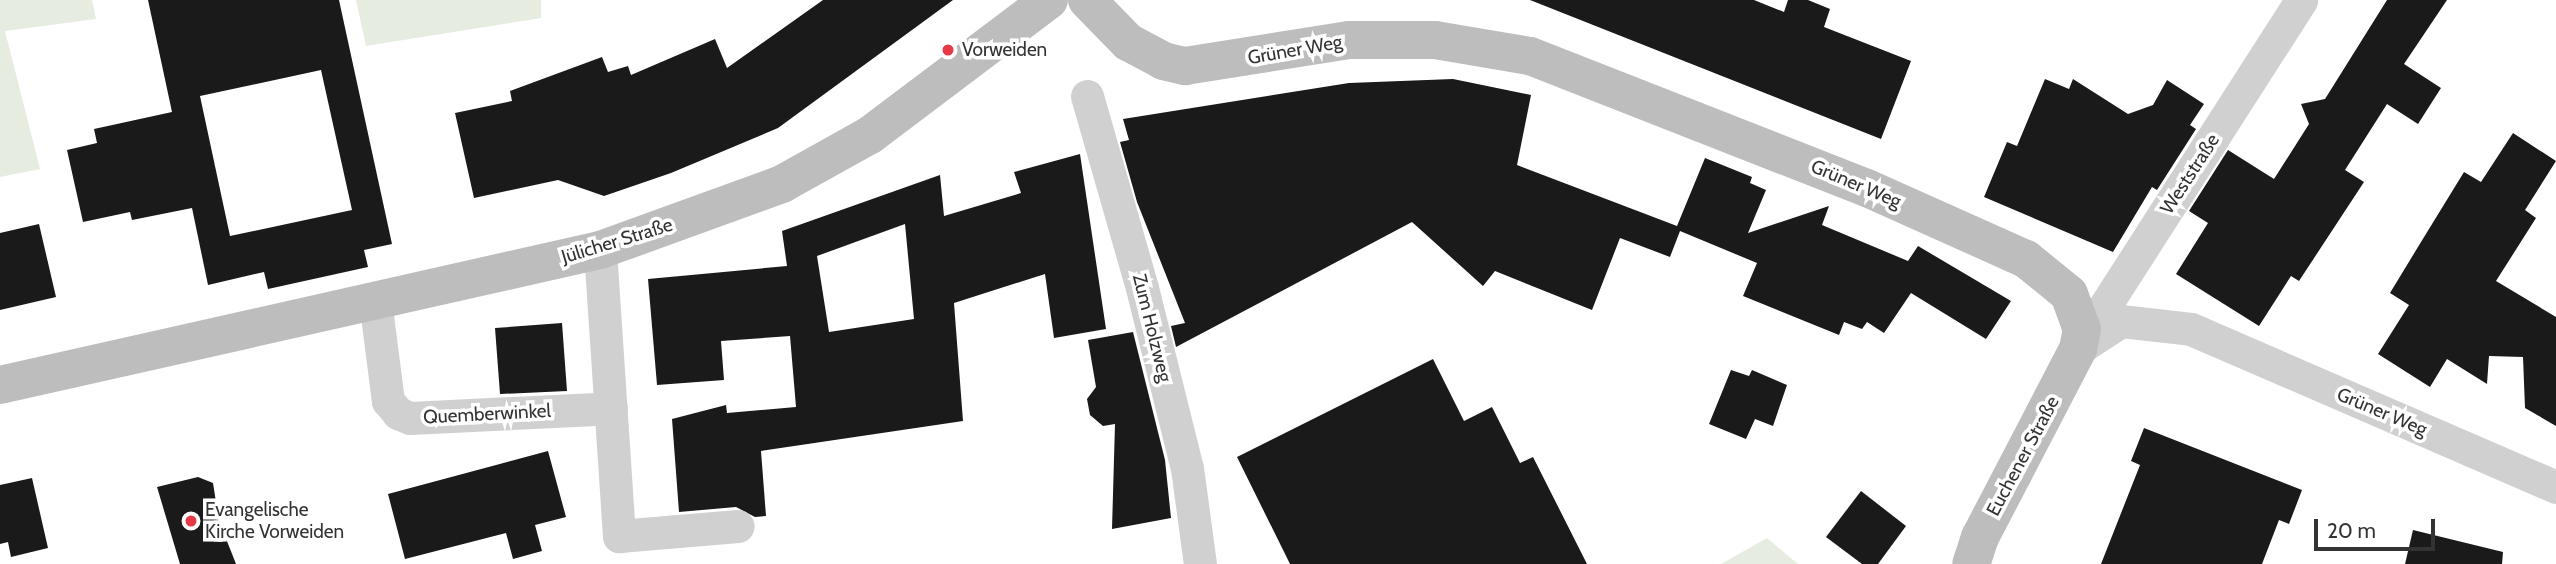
<!DOCTYPE html>
<meta charset="utf-8">
<style>
body{margin:0}
#map{position:relative;width:2556px;height:564px;overflow:hidden;background:#fff;font-family:Cabin,sans-serif}
div>[style]{position:absolute}
[style*='--x']{left:calc(var(--x)*1px);top:calc(var(--y)*1px);width:calc(var(--w)*1px);rotate:calc(var(--a)*1deg)}
.green>*{inset:0;background:#e6ecdf}
.building>*{inset:0;background:#1a1a1a}
.street>*{height:33px;margin:-16.5px;padding:0 16.5px;transform-origin:16.5px;border-radius:16.5px;background:#d0d0d0}
.secondary>*{height:38px;margin:-19px;padding:0 19px;transform-origin:19px;border-radius:19px;background:#bdbdbd}
.dots>*{width:19px;height:19px;translate:-50% -50%;box-sizing:border-box;border:4px solid #fff;border-radius:50%}
span{translate:-50% -50%;white-space:nowrap;text-align:center;line-height:1.15;-webkit-text-stroke:7px #fff;paint-order:stroke}
.poi-label{font-size:19px;color:#333}
.left{translate:0 -50%;text-align:left}
.street-label{font-size:19px;color:#333}
.scale{position:absolute;left:2314px;top:519px;width:121px;height:32px;box-sizing:border-box;border:4px solid #333;border-top:0;padding-left:9px;font-size:21px;line-height:24px;white-space:nowrap;color:#333;-webkit-text-stroke:5px #fff;paint-order:stroke}
</style>
<div id="map">
<div class="green">
<div style="clip-path:polygon(0 0,92px 0,96px 19px,5px 31px,40px 169px,0 177px)"></div>
<div style="clip-path:polygon(356px 0,541px 0,541px 18px,366px 46px)"></div>
<div style="clip-path:polygon(1767px 538px,1798px 564px,1721px 564px)"></div>
</div>
<div class="building">
<div style="clip-path:polygon(evenodd,148px 0,339px 0,392px 244px,364px 250px,368px 267px,268px 289px,264px 272px,208px 285px,192px 208px,132px 220px,130px 212px,83px 222px,67px 150px,97px 143px,94px 129px,172px 112px,148px 0,321px 70px,352px 210px,230px 236px,200px 96px,321px 70px)"></div>
<div style="clip-path:polygon(823px 0,953px 0,778px 128px,671px 173px,604px 196px,558px 180px,474px 198px,455px 113px,512px 101px,510px 91px,602px 57px,608px 72px,628px 66px,631px 75px,715px 39px,727px 68px)"></div>
<div style="clip-path:polygon(1530px 0,1754px 0,1784px 12px,1788px 0,1808px 0,1830px 9px,1824px 27px,1911px 61px,1881px 139px)"></div>
<div style="clip-path:polygon(2387px 0,2447px 0,2404px 64px,2441px 88px,2418px 124px,2387px 104px,2345px 170px,2364px 182px,2299px 281px,2291px 276px,2259px 326px,2176px 274px,2208px 223px,2189px 211px,2228px 150px,2274px 179px,2309px 124px,2301px 104px,2325px 99px)"></div>
<div style="clip-path:polygon(1453px 79px,1531px 95px,1517px 165px,1677px 226px,1705px 158px,1752px 177px,1750px 183px,1766px 190px,1748px 233px,1829px 206px,1822px 225px,1908px 261px,1918px 246px,2011px 301px,1986px 339px,1911px 293px,1884px 333px,1867px 322px,1862px 329px,1844px 322px,1839px 335px,1743px 296px,1757px 263px,1680px 231px,1670px 257px,1620px 238px,1592px 310px,1495px 271px,1483px 286px,1412px 222px,1176px 347px,1171px 326px,1185px 323px,1137px 202px,1120px 142px,1129px 140px,1123px 119px,1349px 83px)"></div>
<div style="clip-path:polygon(2045px 79px,2069px 89px,2073px 79px,2128px 114px,2153px 105px,2167px 80px,2204px 104px,2190px 125px,2196px 129px,2157px 190px,2152px 187px,2113px 252px,1984px 197px,2007px 142px,2017px 146px)"></div>
<div style="clip-path:polygon(2513px 133px,2556px 161px,2525px 210px,2536px 218px,2496px 281px,2556px 317px,2556px 426px,2525px 408px,2523px 357px,2489px 356px,2487px 384px,2447px 359px,2430px 387px,2378px 354px,2409px 305px,2390px 293px,2421px 242px,2464px 172px,2481px 182px)"></div>
<div style="clip-path:polygon(evenodd,1080px 154px,1106px 329px,1054px 338px,1045px 274px,954px 303px,963px 421px,761px 451px,766px 516px,755px 517px,736px 507px,679px 512px,672px 419px,726px 405px,727px 413px,796px 407px,790px 336px,721px 341px,724px 380px,657px 385px,648px 279px,787px 266px,782px 231px,940px 175px,944px 216px,1021px 193px,1014px 172px,1080px 154px,905px 224px,914px 319px,829px 332px,817px 256px,905px 224px)"></div>
<div style="clip-path:polygon(39px 224px,56px 297px,0 310px,0 233px)"></div>
<div style="clip-path:polygon(562px 323px,567px 391px,500px 394px,495px 328px)"></div>
<div style="clip-path:polygon(1133px 332px,1165px 460px,1171px 518px,1112px 529px,1115px 424px,1103px 426px,1090px 415px,1087px 399px,1096px 387px,1088px 340px)"></div>
<div style="clip-path:polygon(1433px 359px,1464px 421px,1492px 407px,1520px 463px,1533px 457px,1587px 564px,1290px 564px,1237px 457px)"></div>
<div style="clip-path:polygon(1731px 370px,1749px 376px,1752px 370px,1787px 385px,1773px 426px,1755px 419px,1746px 439px,1709px 424px)"></div>
<div style="clip-path:polygon(2144px 428px,2302px 490px,2289px 524px,2279px 520px,2262px 564px,2101px 564px,2140px 465px,2131px 461px)"></div>
<div style="clip-path:polygon(548px 451px,566px 517px,535px 525px,542px 551px,513px 559px,506px 533px,405px 559px,388px 494px)"></div>
<div style="clip-path:polygon(198px 477px,213px 483px,219px 521px,236px 564px,180px 564px,157px 487px)"></div>
<div style="clip-path:polygon(32px 478px,48px 548px,11px 557px,8px 542px,0 544px,0 485px)"></div>
<div style="clip-path:polygon(1861px 491px,1906px 526px,1878px 564px,1862px 564px,1826px 537px)"></div>
<div style="clip-path:polygon(2413px 530px,2503px 552px,2502px 564px,2405px 564px)"></div>
</div>
<div class="street">
<div style="--x:1087;--y:96;--w:200;--a:74"></div>
<div style="--x:1142;--y:288;--w:186;--a:76"></div>
<div style="--x:1187;--y:468;--w:97;--a:82.3"></div>
<div style="--x:600;--y:250;--w:287;--a:86.2"></div>
<div style="--x:619;--y:536;--w:119;--a:-4.8"></div>
<div style="--x:375;--y:300;--w:102;--a:82.7"></div>
<div style="--x:388;--y:401;--w:16;--a:50"></div>
<div style="--x:398;--y:413;--w:13;--a:23"></div>
<div style="--x:410;--y:418;--w:201;--a:-2.8"></div>
<div style="--x:2085;--y:337;--w:400;--a:-57.3"></div>
<div style="--x:2078;--y:349;--w:51;--a:-33.1"></div>
<div style="--x:2121;--y:321;--w:70;--a:6.5"></div>
<div style="--x:2191;--y:329;--w:398;--a:23.4"></div>
</div>
<div class="secondary">
<div style="--x:1087;--y:0;--w:59;--a:45.7"></div>
<div style="--x:1128;--y:42;--w:40;--a:28"></div>
<div style="--x:1163;--y:61;--w:23;--a:13"></div>
<div style="--x:1185;--y:66;--w:166;--a:-9"></div>
<div style="--x:1349;--y:40;--w:86;--a:0"></div>
<div style="--x:1435;--y:40;--w:96;--a:9.6"></div>
<div style="--x:1530;--y:56;--w:362;--a:21.4"></div>
<div style="--x:1867;--y:188;--w:174;--a:24.1"></div>
<div style="--x:2026;--y:259;--w:55;--a:39.1"></div>
<div style="--x:2069;--y:294;--w:37;--a:70"></div>
<div style="--x:2082;--y:329;--w:20;--a:101"></div>
<div style="--x:2078;--y:349;--w:212;--a:117.5"></div>
<div style="--x:1980;--y:537;--w:28;--a:108"></div>
<div style="--x:0;--y:385;--w:615;--a:-12.68"></div>
<div style="--x:600;--y:250;--w:194;--a:-19.9"></div>
<div style="--x:782;--y:184;--w:101;--a:-29.1"></div>
<div style="--x:870;--y:135;--w:224;--a:-37"></div>
</div>
<div class="dots">
<div style="left:948px;top:50px;background:#e63946"></div>
<div style="left:191px;top:521px;background:#e63946"></div>
</div>
<div class="poi-label">
<span class="left" style="left:962px;top:50px">Vorweiden</span>
<span class="left" style="left:205px;top:521px">Evangelische<br>Kirche Vorweiden</span>
</div>
<div class="street-label">
<span style="left:1295px;top:50px;rotate:-10deg">Grüner Weg</span>
<span style="left:2190px;top:174px;rotate:-57deg">Weststraße</span>
<span style="left:1856px;top:184px;rotate:23deg">Grüner Weg</span>
<span style="left:617px;top:241px;rotate:-17deg">Jülicher Straße</span>
<span style="left:1152px;top:328px;rotate:76deg">Zum Holzweg</span>
<span style="left:2382px;top:412px;rotate:23deg">Grüner Weg</span>
<span style="left:487px;top:414px;rotate:-3deg">Quemberwinkel</span>
<span style="left:2023px;top:456px;rotate:-62deg">Euchener Straße</span>
</div>
<div class="scale">20 m</div>
</div>
